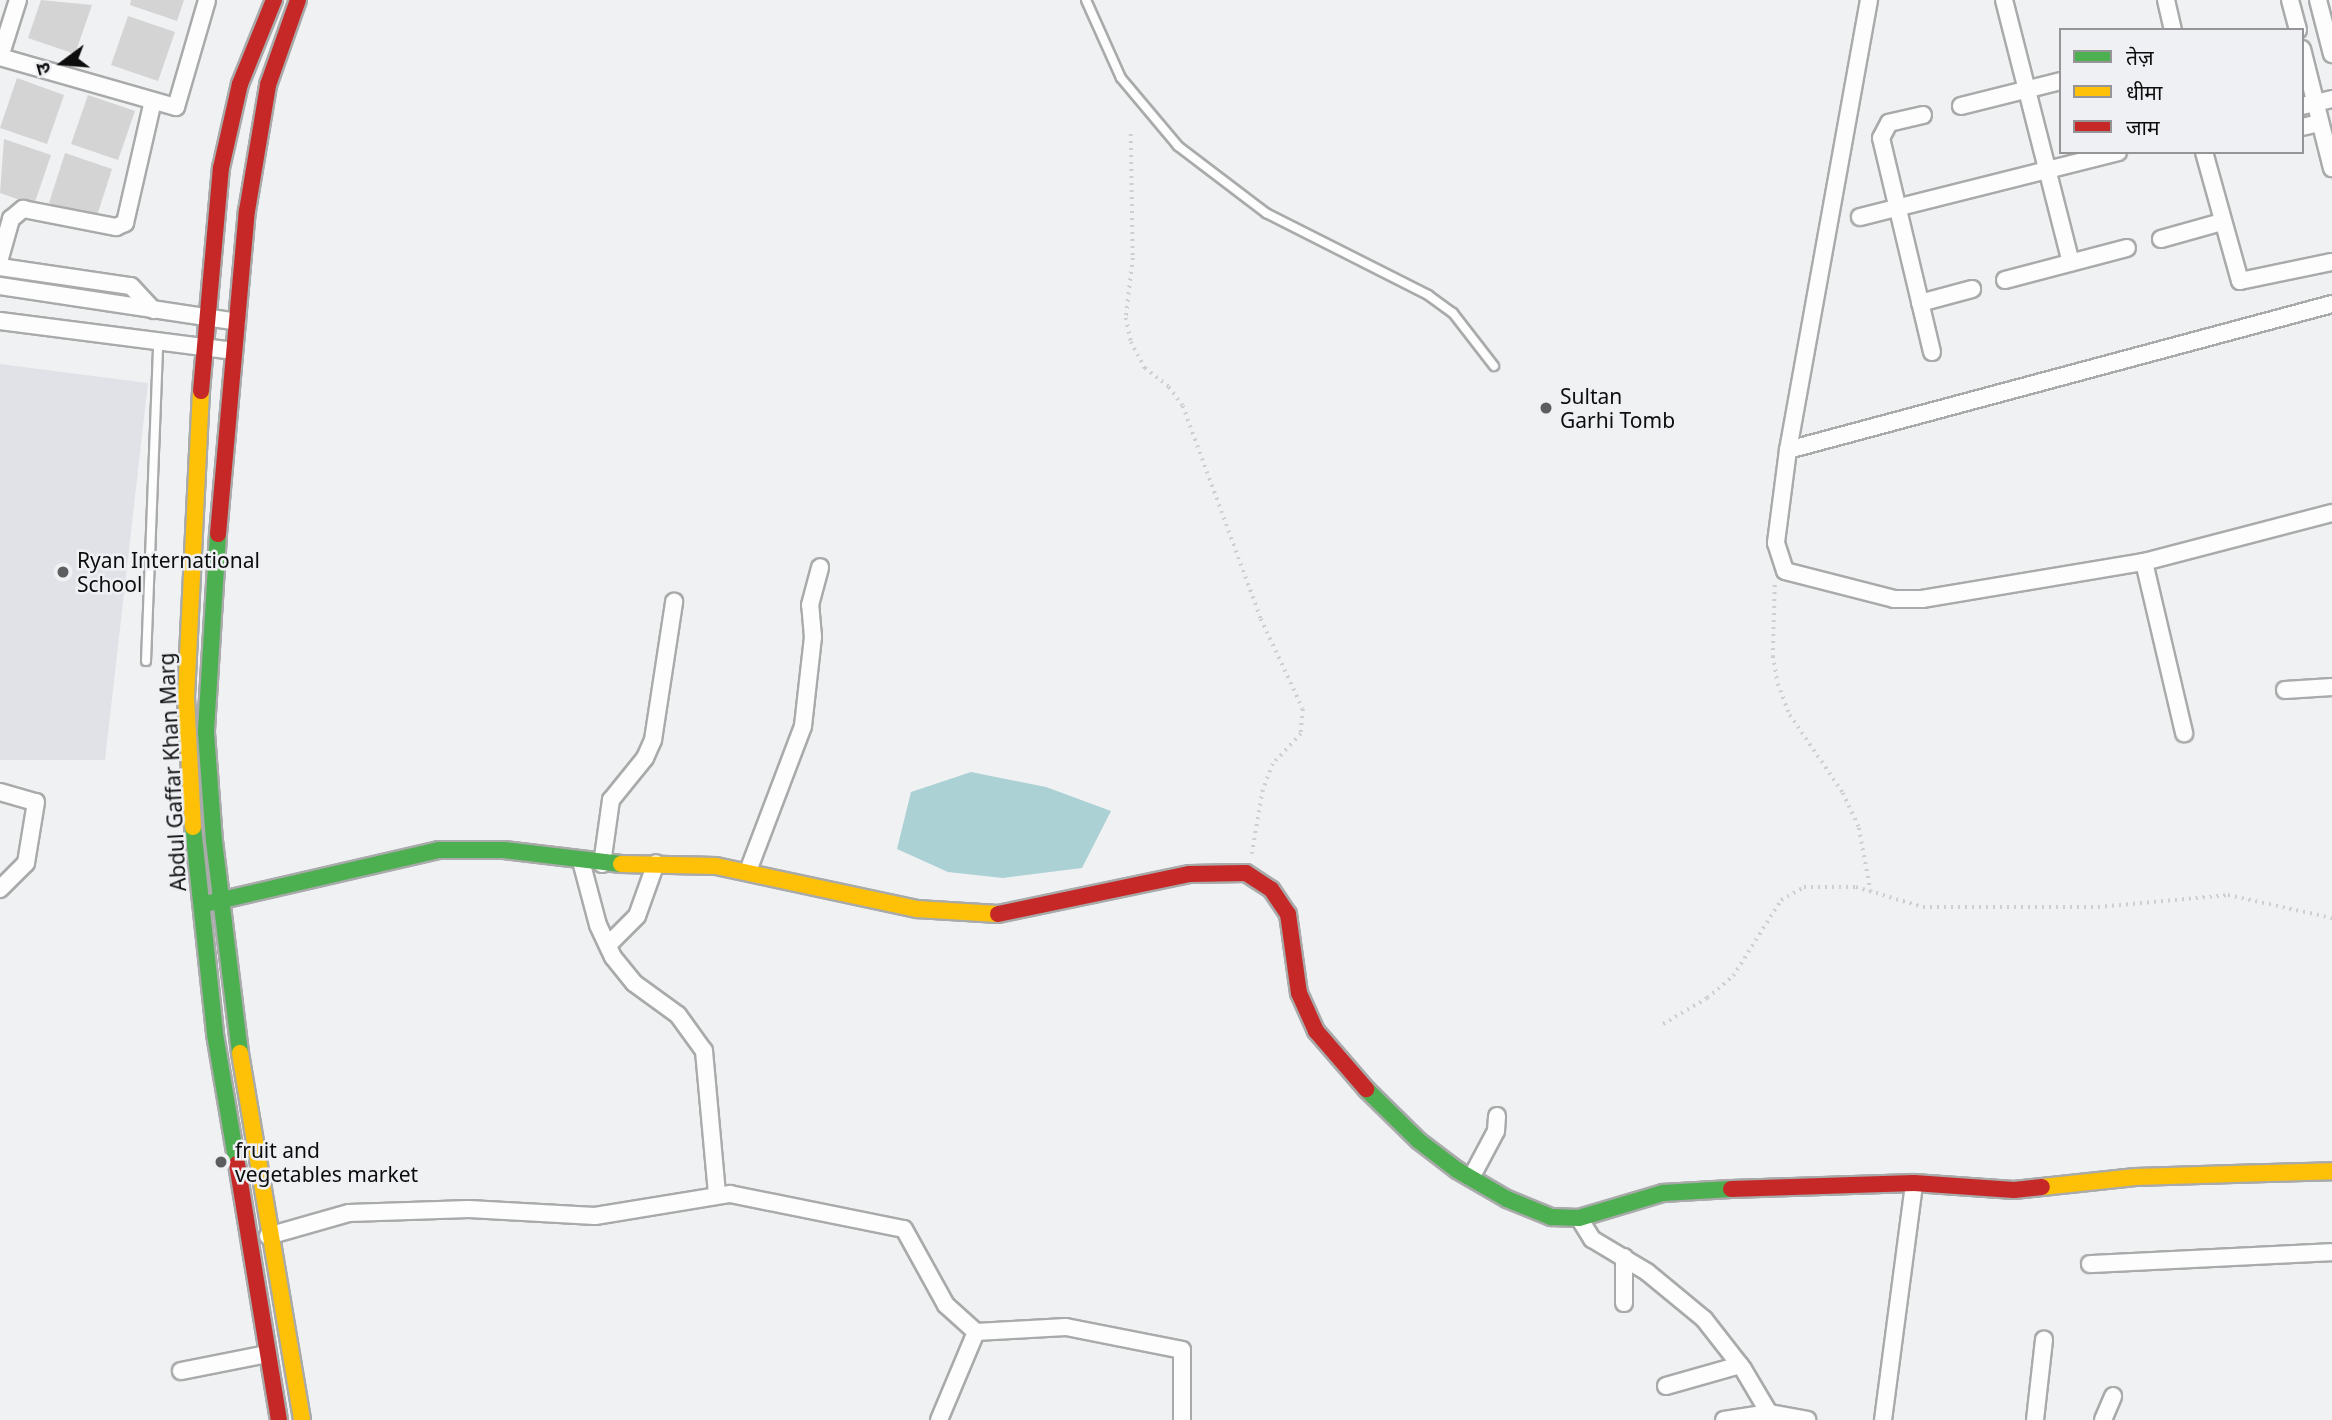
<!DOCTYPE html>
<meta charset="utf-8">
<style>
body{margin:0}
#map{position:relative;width:2332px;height:1420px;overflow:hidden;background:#f0f1f2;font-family:"Noto Sans","Noto Sans Devanagari",sans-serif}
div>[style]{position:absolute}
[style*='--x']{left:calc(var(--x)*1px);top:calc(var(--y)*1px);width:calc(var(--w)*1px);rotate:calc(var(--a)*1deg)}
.built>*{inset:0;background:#e1e2e8}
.water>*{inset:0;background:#abd1d5}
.building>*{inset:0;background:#d4d4d5}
.path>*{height:3.5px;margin-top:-1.75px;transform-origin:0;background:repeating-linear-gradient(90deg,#cfcfd0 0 2px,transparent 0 7px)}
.roads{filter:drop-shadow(2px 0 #a9aaaa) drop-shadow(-2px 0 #a9aaaa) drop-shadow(0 2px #a9aaaa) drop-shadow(0 -2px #a9aaaa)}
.lane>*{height:8px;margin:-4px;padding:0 4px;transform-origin:4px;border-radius:4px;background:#fdfdfd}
.street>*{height:16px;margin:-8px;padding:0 8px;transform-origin:8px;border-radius:8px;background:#fdfdfd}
.fast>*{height:16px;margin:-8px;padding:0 8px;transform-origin:8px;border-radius:8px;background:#4caf50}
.slow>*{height:16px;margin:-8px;padding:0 8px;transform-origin:8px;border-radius:8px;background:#ffc107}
.jam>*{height:16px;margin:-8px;padding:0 8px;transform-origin:8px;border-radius:8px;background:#c62828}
.dots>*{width:19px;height:19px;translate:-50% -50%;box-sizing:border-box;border:4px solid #eff0f3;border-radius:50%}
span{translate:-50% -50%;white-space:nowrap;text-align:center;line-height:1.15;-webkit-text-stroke:5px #eff0f3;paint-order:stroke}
.poi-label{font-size:21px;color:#0d0d0e}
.left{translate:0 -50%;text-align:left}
.street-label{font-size:21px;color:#0d0d0e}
.legend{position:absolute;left:2059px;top:28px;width:245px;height:126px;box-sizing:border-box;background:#eff0f3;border:2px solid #959597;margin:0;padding:9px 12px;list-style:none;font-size:21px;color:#0d0d0e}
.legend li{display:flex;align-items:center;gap:14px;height:35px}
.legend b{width:35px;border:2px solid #959597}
.north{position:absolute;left:28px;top:28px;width:70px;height:70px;-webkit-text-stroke:5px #eff0f3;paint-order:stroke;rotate:254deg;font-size:19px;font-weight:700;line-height:28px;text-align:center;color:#0d0d0e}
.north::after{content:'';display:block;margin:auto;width:24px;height:32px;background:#0d0d0e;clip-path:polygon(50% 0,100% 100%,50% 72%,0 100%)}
</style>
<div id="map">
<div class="built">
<div style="clip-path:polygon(0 364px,148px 383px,105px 760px,0 760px)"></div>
</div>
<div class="water">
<div style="clip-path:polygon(971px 772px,1046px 787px,1111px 811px,1082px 868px,1003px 878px,948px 872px,897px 849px,911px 792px)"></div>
</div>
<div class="building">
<div style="clip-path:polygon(41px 0,92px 5px,75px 54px,28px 38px)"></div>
<div style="clip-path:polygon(131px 0,184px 0,177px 21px,130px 5px)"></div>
<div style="clip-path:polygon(128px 16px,175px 32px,158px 81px,111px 65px)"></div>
<div style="clip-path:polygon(17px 78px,64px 95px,47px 144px,0 128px)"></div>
<div style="clip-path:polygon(88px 95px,135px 111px,118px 160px,71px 144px)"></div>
<div style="clip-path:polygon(4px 139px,51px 155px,34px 205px,0 193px)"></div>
<div style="clip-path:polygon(65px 153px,112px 169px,96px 219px,49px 203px)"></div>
</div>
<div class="path">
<div style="--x:1131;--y:134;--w:124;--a:89.1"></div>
<div style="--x:1133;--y:258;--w:60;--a:96.7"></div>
<div style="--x:1126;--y:318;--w:25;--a:78"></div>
<div style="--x:1131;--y:342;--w:30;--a:62"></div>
<div style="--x:1145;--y:368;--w:31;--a:38"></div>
<div style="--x:1169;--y:387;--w:24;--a:54"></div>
<div style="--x:1183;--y:406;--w:227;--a:69.9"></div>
<div style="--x:1261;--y:619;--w:99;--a:65"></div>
<div style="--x:1303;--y:709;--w:25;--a:95"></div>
<div style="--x:1301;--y:734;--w:41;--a:133"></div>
<div style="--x:1273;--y:764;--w:28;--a:111"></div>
<div style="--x:1263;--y:790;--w:65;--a:99.8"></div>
<div style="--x:1775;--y:585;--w:71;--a:91.6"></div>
<div style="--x:1773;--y:656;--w:28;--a:80"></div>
<div style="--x:1778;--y:684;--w:33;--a:69"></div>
<div style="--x:1790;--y:715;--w:94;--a:55.8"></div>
<div style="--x:1843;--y:793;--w:38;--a:65"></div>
<div style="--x:1859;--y:828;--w:65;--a:79.4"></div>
<div style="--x:1663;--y:1024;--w:51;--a:-30.6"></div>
<div style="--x:1707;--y:998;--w:34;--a:-40"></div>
<div style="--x:1733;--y:976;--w:90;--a:-57.7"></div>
<div style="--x:1781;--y:900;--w:26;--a:-29"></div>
<div style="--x:1804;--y:887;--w:52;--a:0"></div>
<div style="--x:1856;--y:887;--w:70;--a:16.6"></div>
<div style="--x:1923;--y:907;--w:175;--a:0"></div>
<div style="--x:2098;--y:907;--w:131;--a:-5.3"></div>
<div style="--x:2228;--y:895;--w:107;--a:12.5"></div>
</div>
<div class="roads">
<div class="lane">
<div style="--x:1086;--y:0;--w:85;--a:65.8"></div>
<div style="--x:1121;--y:78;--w:89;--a:50"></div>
<div style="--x:1178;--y:146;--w:111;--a:37.3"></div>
<div style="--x:1266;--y:213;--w:182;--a:26.8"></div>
<div style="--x:1428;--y:295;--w:31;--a:36"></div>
<div style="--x:1453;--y:313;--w:67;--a:52.3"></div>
<div style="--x:146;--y:661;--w:318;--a:-87.8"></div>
</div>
<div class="street">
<div style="--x:1869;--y:0;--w:457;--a:100.2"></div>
<div style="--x:1788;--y:450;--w:94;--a:97.4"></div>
<div style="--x:1776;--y:543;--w:29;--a:72"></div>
<div style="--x:1785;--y:571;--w:113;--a:14.4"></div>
<div style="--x:1894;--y:599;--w:28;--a:0"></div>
<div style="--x:1922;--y:599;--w:225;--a:-9.5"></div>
<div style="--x:2144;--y:562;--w:194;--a:-14.6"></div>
<div style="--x:2004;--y:0;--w:271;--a:75.7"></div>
<div style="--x:2166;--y:0;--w:31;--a:77"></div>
<div style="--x:2290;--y:0;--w:31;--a:75"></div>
<div style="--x:2318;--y:0;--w:56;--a:75.5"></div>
<div style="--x:2302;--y:49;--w:123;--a:75.9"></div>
<div style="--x:0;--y:57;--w:183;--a:15.9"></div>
<div style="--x:176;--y:107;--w:111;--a:-73.8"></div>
<div style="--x:0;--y:57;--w:60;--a:-72.5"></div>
<div style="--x:1961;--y:106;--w:103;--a:-14"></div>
<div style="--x:2302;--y:106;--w:31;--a:-13"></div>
<div style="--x:1923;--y:115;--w:35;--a:167"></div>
<div style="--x:1889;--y:123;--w:17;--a:118"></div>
<div style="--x:1881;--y:138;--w:220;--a:76.6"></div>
<div style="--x:2302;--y:127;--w:18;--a:-13"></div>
<div style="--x:2204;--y:152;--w:134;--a:74.4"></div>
<div style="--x:2240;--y:281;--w:94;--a:-11.7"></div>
<div style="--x:1860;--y:217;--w:266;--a:-14.1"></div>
<div style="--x:2161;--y:239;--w:63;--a:-15.6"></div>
<div style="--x:0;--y:258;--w:41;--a:-74.2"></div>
<div style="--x:11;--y:219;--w:16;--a:-40"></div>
<div style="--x:23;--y:209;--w:95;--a:11"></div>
<div style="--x:116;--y:227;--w:10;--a:-24"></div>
<div style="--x:125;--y:223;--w:125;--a:-77.1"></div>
<div style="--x:0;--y:267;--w:132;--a:8.3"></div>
<div style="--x:131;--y:286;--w:33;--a:47"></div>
<div style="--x:2005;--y:280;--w:126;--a:-14.7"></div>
<div style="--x:0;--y:286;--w:240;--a:8.6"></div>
<div style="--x:1920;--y:303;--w:54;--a:-15.1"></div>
<div style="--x:0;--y:321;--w:236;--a:7.3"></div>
<div style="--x:1788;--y:450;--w:563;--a:-15.02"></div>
<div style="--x:2144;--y:562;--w:176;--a:76.8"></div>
<div style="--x:2285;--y:690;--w:47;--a:-3.7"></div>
<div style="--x:0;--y:792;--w:37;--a:16"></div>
<div style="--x:36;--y:802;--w:62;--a:99.3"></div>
<div style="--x:26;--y:863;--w:37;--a:135"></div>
<div style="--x:581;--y:861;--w:66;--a:75.1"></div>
<div style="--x:598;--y:925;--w:35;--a:65"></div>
<div style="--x:613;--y:957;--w:33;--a:51"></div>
<div style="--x:634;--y:983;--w:54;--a:36"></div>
<div style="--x:678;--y:1015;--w:44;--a:54.2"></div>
<div style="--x:704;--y:1051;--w:144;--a:84.8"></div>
<div style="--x:602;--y:864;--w:65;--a:-82"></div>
<div style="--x:611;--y:800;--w:54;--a:-51"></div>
<div style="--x:645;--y:758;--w:20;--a:-66"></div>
<div style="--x:653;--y:740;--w:140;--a:-81.3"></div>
<div style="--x:748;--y:871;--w:155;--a:-69.2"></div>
<div style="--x:803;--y:726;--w:90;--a:-83.6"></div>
<div style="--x:813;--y:637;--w:32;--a:-95"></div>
<div style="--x:810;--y:605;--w:39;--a:-75"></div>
<div style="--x:608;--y:945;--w:41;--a:-45"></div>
<div style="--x:637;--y:916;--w:56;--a:-70.3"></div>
<div style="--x:1471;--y:1178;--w:53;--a:-62"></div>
<div style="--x:1496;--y:1131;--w:15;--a:-86"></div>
<div style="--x:1579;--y:1218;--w:25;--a:58"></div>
<div style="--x:1592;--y:1239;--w:64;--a:31"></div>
<div style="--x:1647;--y:1272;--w:74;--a:39.5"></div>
<div style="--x:1704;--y:1319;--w:63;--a:52"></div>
<div style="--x:1743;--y:1369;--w:51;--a:59.4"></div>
<div style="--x:1769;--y:1413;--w:39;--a:10"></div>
<div style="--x:268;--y:1236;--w:84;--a:-15.9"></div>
<div style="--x:349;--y:1213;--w:120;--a:-1.9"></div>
<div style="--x:469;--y:1209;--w:126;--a:3.2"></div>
<div style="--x:595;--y:1216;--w:137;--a:-9.3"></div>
<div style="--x:730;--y:1194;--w:177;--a:11.4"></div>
<div style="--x:904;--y:1229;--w:87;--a:61.1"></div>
<div style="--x:946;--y:1305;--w:40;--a:42"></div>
<div style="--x:1624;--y:1257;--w:46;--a:90"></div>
<div style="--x:2090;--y:1264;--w:242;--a:-2.8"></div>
<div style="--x:181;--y:1371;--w:88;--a:-11.2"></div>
<div style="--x:1666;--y:1386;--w:77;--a:-15.8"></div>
<div style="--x:939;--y:1420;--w:95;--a:-67.2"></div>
<div style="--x:976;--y:1332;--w:90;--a:-3.2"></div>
<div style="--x:1066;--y:1327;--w:118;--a:11.2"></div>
<div style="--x:1182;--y:1350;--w:70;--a:90"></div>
<div style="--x:1724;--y:1420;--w:46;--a:-8.8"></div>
<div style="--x:1883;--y:1420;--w:239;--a:-82.5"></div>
<div style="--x:2035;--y:1420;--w:81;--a:-83.6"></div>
<div style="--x:2103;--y:1420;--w:26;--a:-67"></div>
</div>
<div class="fast">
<div style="--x:218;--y:534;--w:199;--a:93.5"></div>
<div style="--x:206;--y:733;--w:108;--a:85.8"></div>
<div style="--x:214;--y:841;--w:214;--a:83"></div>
<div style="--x:193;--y:827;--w:208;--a:83.9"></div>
<div style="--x:215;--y:1034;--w:132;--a:80.4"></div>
<div style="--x:205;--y:904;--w:240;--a:-13"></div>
<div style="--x:439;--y:850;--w:65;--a:0"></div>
<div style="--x:504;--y:850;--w:118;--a:6.8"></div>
<div style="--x:1366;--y:1089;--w:74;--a:44.5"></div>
<div style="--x:1419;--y:1141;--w:48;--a:37.3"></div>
<div style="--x:1457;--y:1170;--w:58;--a:30.1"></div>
<div style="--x:1507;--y:1199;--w:48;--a:22.2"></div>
<div style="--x:1551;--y:1217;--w:28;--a:2"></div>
<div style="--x:1579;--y:1218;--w:88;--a:-16.6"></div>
<div style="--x:1663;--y:1193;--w:68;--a:-3.4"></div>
</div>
<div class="slow">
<div style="--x:193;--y:827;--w:130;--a:-93.1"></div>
<div style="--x:186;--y:697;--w:306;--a:-87.2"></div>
<div style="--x:621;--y:864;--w:95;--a:1.2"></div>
<div style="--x:716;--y:866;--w:206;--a:12.1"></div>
<div style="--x:917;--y:909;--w:81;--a:3.5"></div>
<div style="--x:240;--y:1053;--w:372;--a:80.4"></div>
<div style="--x:2042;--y:1187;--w:94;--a:-6.1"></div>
<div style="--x:2135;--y:1177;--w:197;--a:-1.7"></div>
</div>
<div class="jam">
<div style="--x:201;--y:391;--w:224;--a:-84.9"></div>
<div style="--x:221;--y:168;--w:86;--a:-77.3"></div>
<div style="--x:240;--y:84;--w:91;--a:-68"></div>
<div style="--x:218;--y:534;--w:324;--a:-84.9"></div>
<div style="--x:247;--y:211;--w:128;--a:-80.5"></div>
<div style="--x:268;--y:85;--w:90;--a:-70.6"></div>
<div style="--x:998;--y:914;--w:196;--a:-11.8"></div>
<div style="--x:1190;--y:874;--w:56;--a:-1"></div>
<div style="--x:1246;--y:873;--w:30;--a:33"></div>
<div style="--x:1271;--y:889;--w:30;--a:56"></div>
<div style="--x:1288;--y:914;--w:80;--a:82.1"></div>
<div style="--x:1299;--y:993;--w:42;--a:65.9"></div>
<div style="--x:1316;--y:1031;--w:77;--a:49.2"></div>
<div style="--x:237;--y:1164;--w:259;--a:80.7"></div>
<div style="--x:1731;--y:1189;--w:183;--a:-1.9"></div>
<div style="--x:1914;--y:1183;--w:100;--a:4"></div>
<div style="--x:2014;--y:1190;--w:28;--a:-6"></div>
</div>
</div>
<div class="dots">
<div style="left:1546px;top:408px;background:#5c5d5e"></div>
<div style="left:63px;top:572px;background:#5c5d5e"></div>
<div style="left:221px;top:1162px;background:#5c5d5e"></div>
</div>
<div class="poi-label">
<span class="left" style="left:1560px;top:408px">Sultan<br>Garhi Tomb</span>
<span class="left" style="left:77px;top:572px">Ryan International<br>School</span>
<span class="left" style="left:235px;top:1162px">fruit and<br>vegetables market</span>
</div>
<div class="street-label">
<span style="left:172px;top:772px;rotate:-93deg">Abdul Gaffar Khan Marg</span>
</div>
<ul class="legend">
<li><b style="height:9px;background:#4caf50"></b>तेज़</li>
<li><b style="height:9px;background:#ffc107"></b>धीमा</li>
<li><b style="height:9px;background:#c62828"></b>जाम</li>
</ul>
<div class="north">उ</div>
</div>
